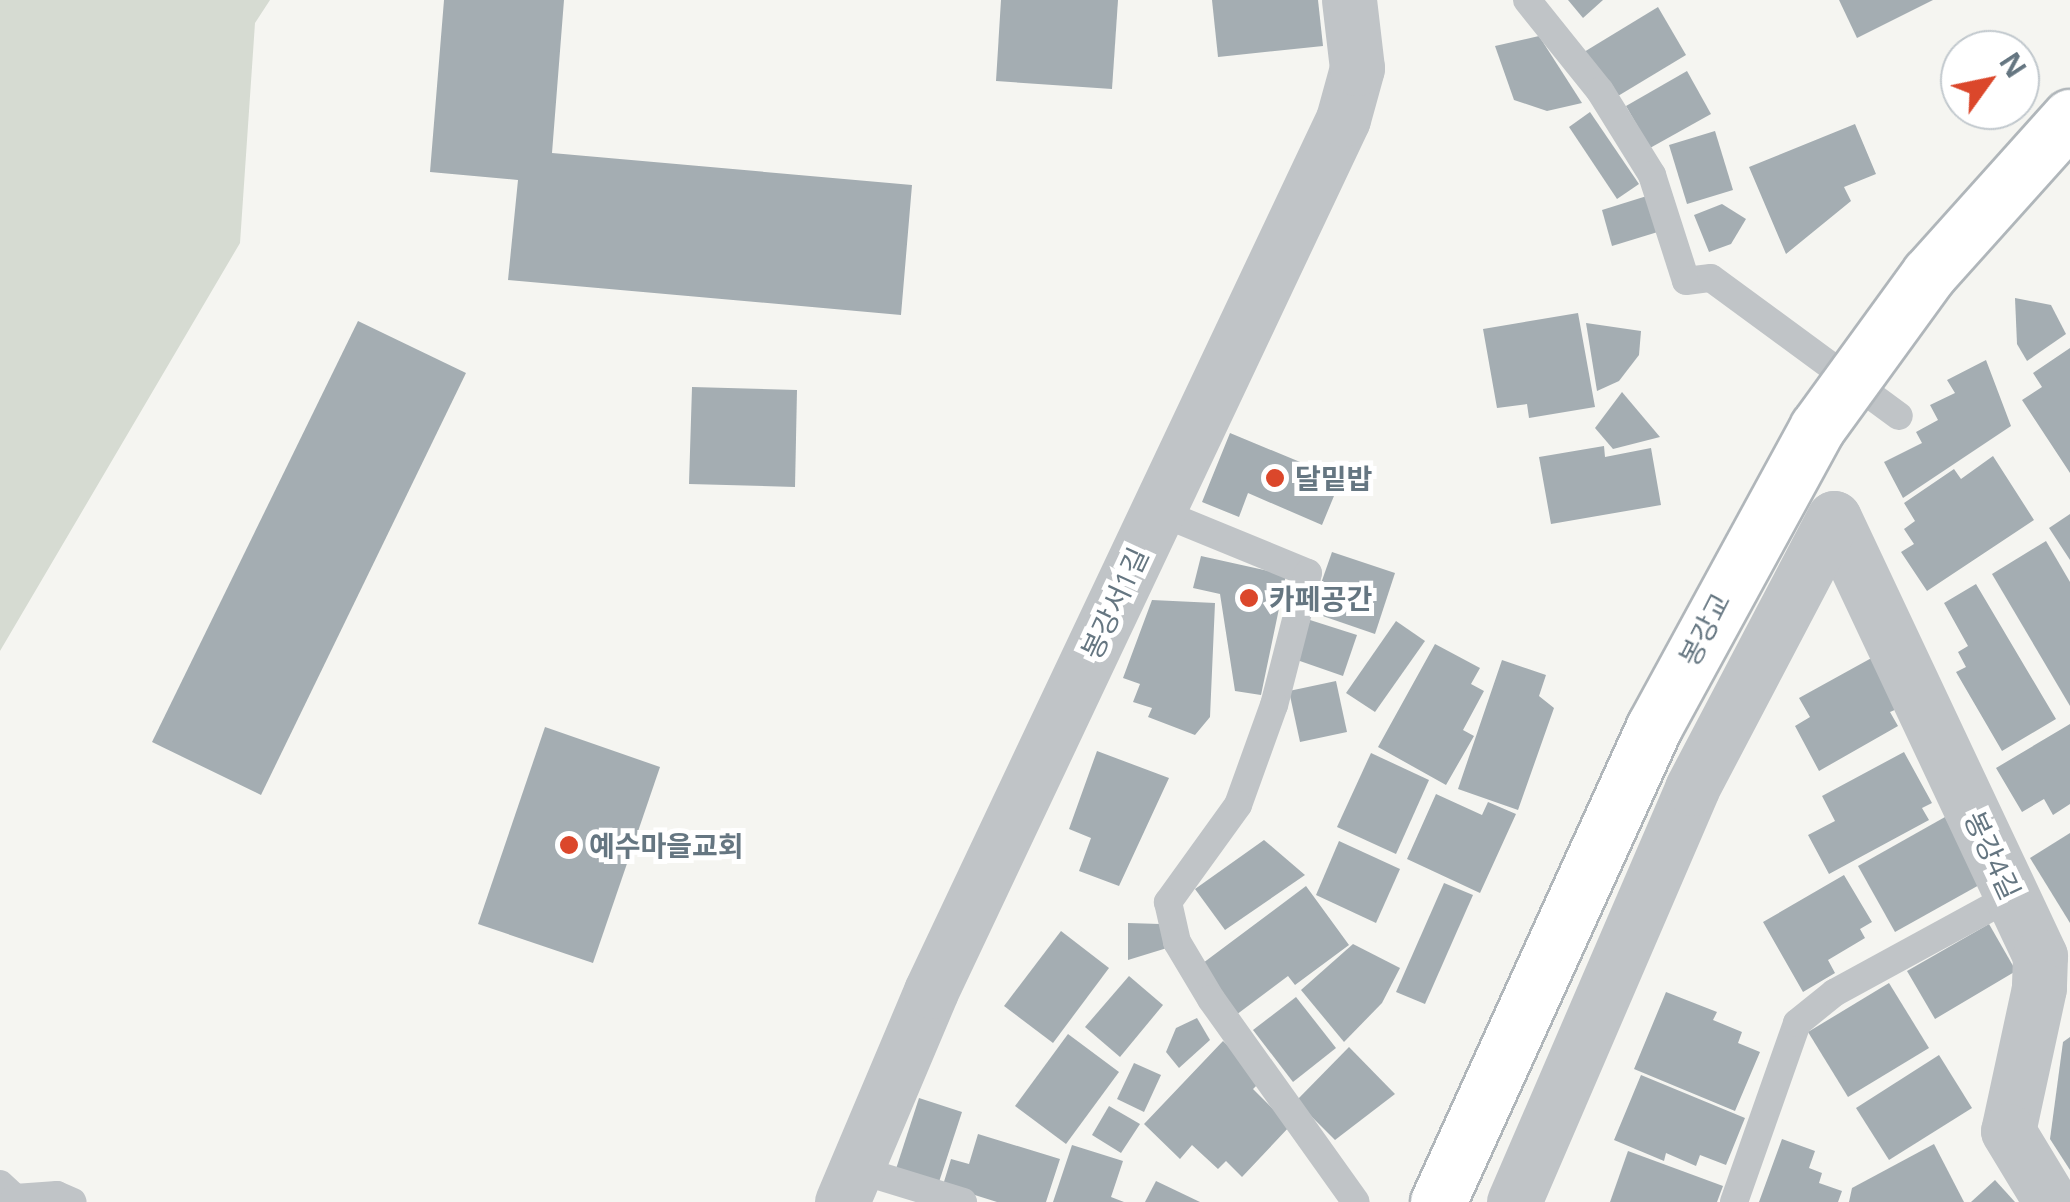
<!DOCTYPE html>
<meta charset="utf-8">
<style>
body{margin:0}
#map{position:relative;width:2070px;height:1202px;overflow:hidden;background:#f5f5f1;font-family:"Open Sans","Noto Sans KR",sans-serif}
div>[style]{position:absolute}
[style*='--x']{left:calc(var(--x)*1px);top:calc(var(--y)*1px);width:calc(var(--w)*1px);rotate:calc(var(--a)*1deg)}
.green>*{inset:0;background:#d6dbd2}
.building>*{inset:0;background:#a4adb2}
.lane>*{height:28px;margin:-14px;padding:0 14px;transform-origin:14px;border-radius:14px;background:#c0c4c7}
.street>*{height:55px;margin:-27.5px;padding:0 27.5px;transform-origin:27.5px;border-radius:27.5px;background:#c0c4c7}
.bridges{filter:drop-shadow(2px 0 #b0b6ba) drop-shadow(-2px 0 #b0b6ba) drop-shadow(0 2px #b0b6ba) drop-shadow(0 -2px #b0b6ba)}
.secondary-bridge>*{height:55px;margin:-27.5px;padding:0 27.5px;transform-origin:27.5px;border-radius:27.5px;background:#fff}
.dots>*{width:28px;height:28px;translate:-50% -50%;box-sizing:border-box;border:5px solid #fff;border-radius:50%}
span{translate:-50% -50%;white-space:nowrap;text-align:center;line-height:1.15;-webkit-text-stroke:10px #fff;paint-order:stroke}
.poi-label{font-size:28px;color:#657681;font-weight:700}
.left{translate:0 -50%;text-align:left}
.street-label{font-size:28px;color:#657681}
.north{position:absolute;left:1940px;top:30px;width:100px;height:100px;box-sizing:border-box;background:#fff;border:2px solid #c1c8cd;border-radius:50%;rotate:57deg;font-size:28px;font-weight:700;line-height:40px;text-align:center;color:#657681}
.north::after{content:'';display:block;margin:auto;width:35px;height:45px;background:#db472b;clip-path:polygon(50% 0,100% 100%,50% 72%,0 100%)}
</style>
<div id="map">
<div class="green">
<div style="clip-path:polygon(0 0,270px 0,255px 23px,240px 243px,0 651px)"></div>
</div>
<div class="building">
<div style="clip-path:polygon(444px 0,564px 0,552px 153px,912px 185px,901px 315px,508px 280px,518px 180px,430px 172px)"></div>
<div style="clip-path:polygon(1001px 0,1118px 0,1112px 89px,996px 81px)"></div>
<div style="clip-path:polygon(1212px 0,1318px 0,1323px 46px,1218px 57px)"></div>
<div style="clip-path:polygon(1568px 0,1603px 0,1583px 18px)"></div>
<div style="clip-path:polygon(1839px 0,1933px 0,1857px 38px)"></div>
<div style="clip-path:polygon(1658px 7px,1686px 55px,1613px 99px,1584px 52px)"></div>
<div style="clip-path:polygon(1539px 36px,1582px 103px,1547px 111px,1514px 100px,1495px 46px)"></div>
<div style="clip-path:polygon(1687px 71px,1711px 114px,1650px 148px,1626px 106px)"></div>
<div style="clip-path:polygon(1590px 112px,1639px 184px,1617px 199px,1569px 127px)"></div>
<div style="clip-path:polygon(1855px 124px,1876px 174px,1844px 187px,1851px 201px,1786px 254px,1749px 167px)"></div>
<div style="clip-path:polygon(1715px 131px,1733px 190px,1687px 204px,1669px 145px)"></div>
<div style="clip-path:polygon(1650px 195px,1661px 231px,1612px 246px,1602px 210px)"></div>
<div style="clip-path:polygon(1722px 204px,1746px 219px,1731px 244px,1709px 252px,1694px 215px)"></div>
<div style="clip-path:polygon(2015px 298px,2051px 305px,2066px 334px,2027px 361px,2017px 344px)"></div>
<div style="clip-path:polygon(1578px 313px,1595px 407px,1529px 418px,1527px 404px,1497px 408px,1483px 329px)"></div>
<div style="clip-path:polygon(358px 321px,466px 373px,261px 795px,152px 742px)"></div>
<div style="clip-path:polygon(1586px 323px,1641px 331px,1639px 355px,1619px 381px,1597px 391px)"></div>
<div style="clip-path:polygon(2070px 348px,2070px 473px,2022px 400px,2042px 387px,2033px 373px)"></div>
<div style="clip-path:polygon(1986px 360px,2011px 426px,1903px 498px,1884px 462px,1922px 443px,1916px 432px,1938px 420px,1930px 405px,1955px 393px,1947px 380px)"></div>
<div style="clip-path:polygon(692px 387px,797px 390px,795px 487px,689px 484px)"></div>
<div style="clip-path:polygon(1622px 392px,1660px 437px,1613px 449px,1595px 428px)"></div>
<div style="clip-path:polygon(1230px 433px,1341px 479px,1322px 525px,1248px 493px,1239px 517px,1202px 502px)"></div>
<div style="clip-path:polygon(1604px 446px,1605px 457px,1651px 448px,1661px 505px,1551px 524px,1539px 457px)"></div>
<div style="clip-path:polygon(1993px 456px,2034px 520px,1927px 591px,1901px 552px,1914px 544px,1904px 529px,1915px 521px,1904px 503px,1954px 469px,1961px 479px)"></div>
<div style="clip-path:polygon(2070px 514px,2070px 560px,2049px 528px)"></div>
<div style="clip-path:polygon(2046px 541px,2070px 582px,2070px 706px,1992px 574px)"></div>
<div style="clip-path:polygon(1332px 552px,1395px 573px,1375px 634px,1311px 612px)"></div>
<div style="clip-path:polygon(1201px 556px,1286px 575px,1261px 695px,1235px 691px,1220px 594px,1193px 588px)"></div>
<div style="clip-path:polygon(1976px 584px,2056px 719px,2002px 751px,1956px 672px,1966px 667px,1958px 652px,1968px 646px,1944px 603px)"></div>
<div style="clip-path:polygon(1152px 600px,1215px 603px,1210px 717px,1195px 735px,1148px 717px,1152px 708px,1133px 702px,1140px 684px,1123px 678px)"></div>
<div style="clip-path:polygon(1310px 620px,1357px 635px,1343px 676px,1297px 660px)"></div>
<div style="clip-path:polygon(1396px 621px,1425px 641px,1375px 712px,1346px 693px)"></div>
<div style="clip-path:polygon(1435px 644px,1480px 668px,1471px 684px,1484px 691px,1463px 730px,1474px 736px,1446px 785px,1378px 747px)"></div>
<div style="clip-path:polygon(1886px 650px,1897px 709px,1890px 712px,1898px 726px,1819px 771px,1795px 726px,1810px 717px,1799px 698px)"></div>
<div style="clip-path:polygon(1502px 660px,1546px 675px,1539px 696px,1554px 708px,1518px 810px,1458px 789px)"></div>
<div style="clip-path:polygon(1336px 681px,1347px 732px,1300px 742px,1289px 691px)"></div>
<div style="clip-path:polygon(2070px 724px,2070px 804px,2053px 815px,2044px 799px,2022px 812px,1996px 768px)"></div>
<div style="clip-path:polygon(545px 727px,660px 767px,593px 963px,478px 924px)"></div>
<div style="clip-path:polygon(1097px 751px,1169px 778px,1119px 886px,1079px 871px,1091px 838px,1069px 829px)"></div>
<div style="clip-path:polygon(1904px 752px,1932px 803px,1922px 808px,1929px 820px,1829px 874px,1808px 835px,1835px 821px,1822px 796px)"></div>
<div style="clip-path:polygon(1371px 753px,1429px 780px,1396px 854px,1337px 827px)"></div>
<div style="clip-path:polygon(1436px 794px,1482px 815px,1488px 802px,1516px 814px,1480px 893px,1407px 859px)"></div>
<div style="clip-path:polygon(1945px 817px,1981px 884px,1895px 932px,1858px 866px)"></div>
<div style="clip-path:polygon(2070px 833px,2070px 923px,2030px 858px)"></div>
<div style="clip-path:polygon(1264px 840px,1305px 875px,1225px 930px,1195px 889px)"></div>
<div style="clip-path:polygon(1339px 841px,1400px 869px,1376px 923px,1316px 895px)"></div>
<div style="clip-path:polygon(1844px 875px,1872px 922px,1860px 929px,1865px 938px,1828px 960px,1835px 973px,1803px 992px,1763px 922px)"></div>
<div style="clip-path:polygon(1444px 883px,1473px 895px,1425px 1004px,1396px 992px)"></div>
<div style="clip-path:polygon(1306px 886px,1349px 945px,1295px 985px,1288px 976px,1236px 1015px,1199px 966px)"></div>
<div style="clip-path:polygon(1128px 923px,1160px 924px,1167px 948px,1128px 960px)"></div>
<div style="clip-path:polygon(1989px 924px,2016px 971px,1935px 1019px,1907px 971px)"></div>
<div style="clip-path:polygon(1061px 931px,1109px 968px,1053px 1043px,1004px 1006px)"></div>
<div style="clip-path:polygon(1353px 944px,1400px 968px,1382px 1003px,1344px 1042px,1301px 990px)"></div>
<div style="clip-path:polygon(1129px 976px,1163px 1005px,1120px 1057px,1085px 1027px)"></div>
<div style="clip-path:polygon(1889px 983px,1929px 1048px,1848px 1097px,1808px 1032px)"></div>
<div style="clip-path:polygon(1666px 992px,1717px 1012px,1713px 1020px,1742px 1032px,1738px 1043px,1760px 1052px,1735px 1111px,1634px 1069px)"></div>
<div style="clip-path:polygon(1296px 997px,1336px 1048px,1293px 1082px,1253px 1030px)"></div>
<div style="clip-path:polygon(1197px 1018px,1210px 1040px,1179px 1068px,1166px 1052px,1176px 1028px)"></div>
<div style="clip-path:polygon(1068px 1034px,1119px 1072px,1066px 1144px,1015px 1106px)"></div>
<div style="clip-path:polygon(2070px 1037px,2070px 1170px,2050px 1139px,2063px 1042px)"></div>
<div style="clip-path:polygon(1223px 1041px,1263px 1079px,1253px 1089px,1290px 1126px,1242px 1177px,1226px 1161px,1218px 1169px,1192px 1145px,1180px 1159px,1144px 1124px)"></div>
<div style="clip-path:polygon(1349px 1047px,1395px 1094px,1335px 1140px,1296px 1101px)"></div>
<div style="clip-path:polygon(1939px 1055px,1972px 1108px,1889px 1160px,1856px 1108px)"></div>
<div style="clip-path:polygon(1134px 1063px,1161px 1075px,1144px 1112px,1117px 1099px)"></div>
<div style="clip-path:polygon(1641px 1075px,1745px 1118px,1726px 1165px,1700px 1155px,1696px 1166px,1666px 1153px,1664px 1161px,1614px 1140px)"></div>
<div style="clip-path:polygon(919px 1098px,962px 1112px,938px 1185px,895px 1172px)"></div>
<div style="clip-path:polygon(1109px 1106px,1140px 1124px,1121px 1153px,1092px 1135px)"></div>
<div style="clip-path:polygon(978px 1134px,1060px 1159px,1046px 1202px,997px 1202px,943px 1185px,951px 1159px,969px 1164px)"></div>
<div style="clip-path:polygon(1782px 1139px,1815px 1151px,1809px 1168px,1822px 1173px,1819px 1183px,1842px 1191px,1838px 1202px,1759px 1202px)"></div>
<div style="clip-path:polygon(1934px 1144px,1964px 1202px,1849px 1202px,1852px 1188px)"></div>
<div style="clip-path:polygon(1072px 1145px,1123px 1161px,1111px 1197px,1124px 1202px,1053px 1202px)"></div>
<div style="clip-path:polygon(1628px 1151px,1723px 1186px,1717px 1202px,1610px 1202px)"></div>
<div style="clip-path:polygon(1995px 1180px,2015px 1202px,1971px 1202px)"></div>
<div style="clip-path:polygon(1156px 1181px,1200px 1202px,1145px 1202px)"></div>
</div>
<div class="lane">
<div style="--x:1527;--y:0;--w:117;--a:51.3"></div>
<div style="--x:1600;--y:91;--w:99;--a:58.2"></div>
<div style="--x:1652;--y:175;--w:111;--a:72.2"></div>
<div style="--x:1686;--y:281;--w:25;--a:-7"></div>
<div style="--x:1711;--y:278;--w:233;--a:36.3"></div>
<div style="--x:1157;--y:511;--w:163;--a:22.3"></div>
<div style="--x:1308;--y:573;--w:136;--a:104.4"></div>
<div style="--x:1274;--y:705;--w:106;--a:109.8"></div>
<div style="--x:1238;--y:805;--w:120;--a:125.8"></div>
<div style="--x:1168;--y:902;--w:41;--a:77.3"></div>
<div style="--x:1177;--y:942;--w:66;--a:59.2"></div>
<div style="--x:1211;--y:999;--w:249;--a:54.5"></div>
<div style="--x:856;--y:1169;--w:112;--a:17.1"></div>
<div style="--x:0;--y:1184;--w:21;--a:43"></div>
<div style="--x:15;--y:1198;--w:42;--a:-4.1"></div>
<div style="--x:57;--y:1195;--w:17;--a:24"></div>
<div style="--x:1734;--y:1202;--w:190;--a:-70.6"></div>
<div style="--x:1797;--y:1023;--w:48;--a:-39"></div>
<div style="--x:1834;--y:993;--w:203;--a:-28.6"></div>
</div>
<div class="street">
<div style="--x:1834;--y:518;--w:484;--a:64.8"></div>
<div style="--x:2040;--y:956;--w:32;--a:92"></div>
<div style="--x:2039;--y:988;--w:146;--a:102.2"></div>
<div style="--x:2008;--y:1131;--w:83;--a:58.8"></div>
<div style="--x:842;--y:1202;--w:229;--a:-67.1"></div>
<div style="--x:931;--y:991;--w:964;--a:-64.71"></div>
<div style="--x:1343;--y:119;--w:53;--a:-74.6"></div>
<div style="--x:1357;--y:68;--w:68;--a:-96.7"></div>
<div style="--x:1514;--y:1202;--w:451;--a:-66.7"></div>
<div style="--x:1692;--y:788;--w:305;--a:-62.3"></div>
</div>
<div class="bridges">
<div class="secondary-bridge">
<div style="--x:1438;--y:1202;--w:522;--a:-65.55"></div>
<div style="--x:1654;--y:727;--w:341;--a:-61.4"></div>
<div style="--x:1817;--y:428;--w:190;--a:-54"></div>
<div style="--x:1929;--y:274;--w:211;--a:-48.1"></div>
</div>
</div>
<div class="dots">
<div style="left:1275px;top:478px;background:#db472b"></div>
<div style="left:1249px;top:598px;background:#db472b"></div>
<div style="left:569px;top:845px;background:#db472b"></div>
</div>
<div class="poi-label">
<span class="left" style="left:1295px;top:478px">달밑밥</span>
<span class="left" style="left:1269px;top:598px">카페공간</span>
<span class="left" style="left:589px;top:845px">예수마을교회</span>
</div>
<div class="street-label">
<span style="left:1114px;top:603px;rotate:-65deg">봉강서1길</span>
<span style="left:1704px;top:629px;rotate:-63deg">봉강교</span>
<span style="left:1993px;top:855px;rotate:65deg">봉강4길</span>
</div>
<div class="north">N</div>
</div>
